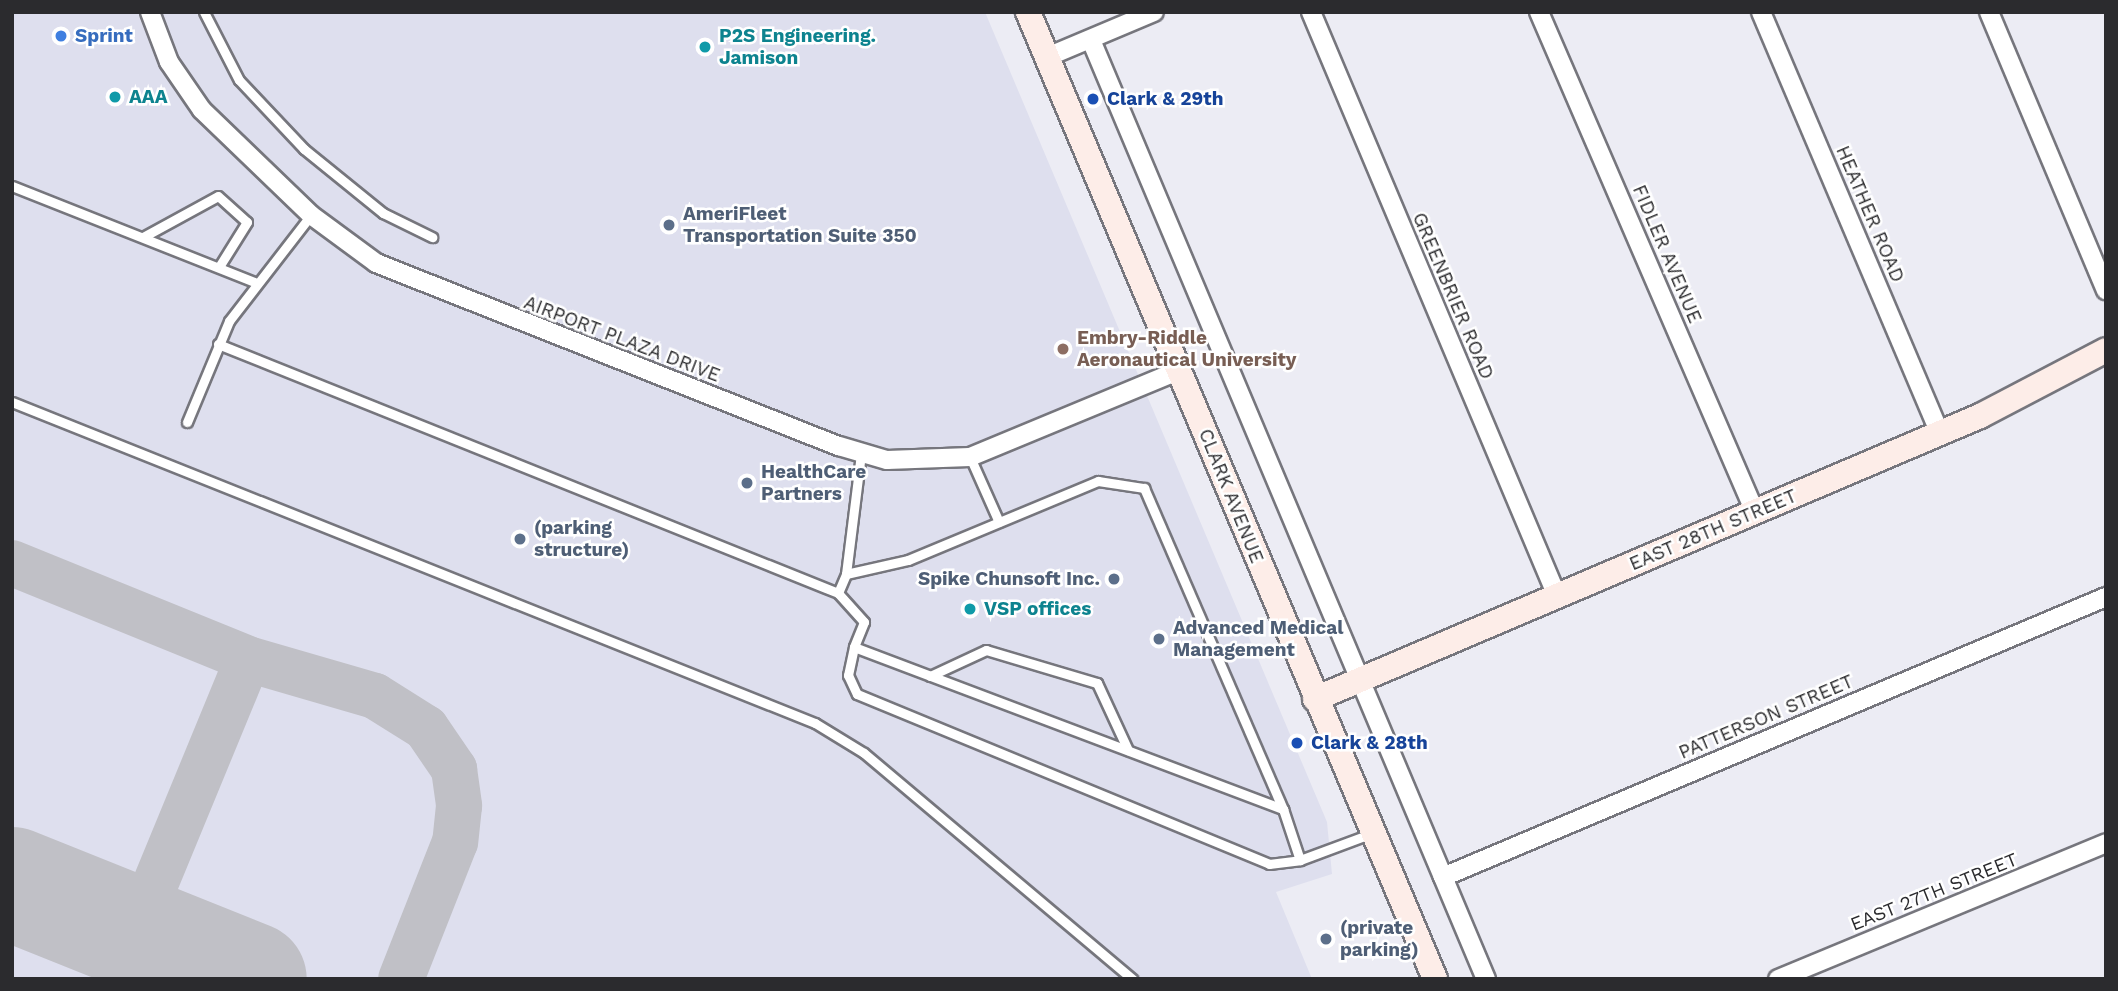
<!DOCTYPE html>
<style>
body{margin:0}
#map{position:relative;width:2118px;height:991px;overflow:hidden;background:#ececf4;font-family:"Work Sans",sans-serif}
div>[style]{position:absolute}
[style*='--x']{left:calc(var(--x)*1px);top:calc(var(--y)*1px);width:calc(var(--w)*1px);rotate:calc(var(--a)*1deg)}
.built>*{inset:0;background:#dedfee}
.taxiway>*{height:46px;margin:-23px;padding:0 23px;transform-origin:23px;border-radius:23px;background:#c0c0c6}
.runway>*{height:114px;margin:-57px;padding:0 57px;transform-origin:57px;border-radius:57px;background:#c0c0c6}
.roads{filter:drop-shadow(2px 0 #76767d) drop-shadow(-2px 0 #76767d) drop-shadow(0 2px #76767d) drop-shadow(0 -2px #76767d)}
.lane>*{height:9px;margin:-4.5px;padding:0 4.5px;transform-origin:4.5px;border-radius:4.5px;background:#fff}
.street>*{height:18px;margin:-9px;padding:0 9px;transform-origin:9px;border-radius:9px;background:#fff}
.secondary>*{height:24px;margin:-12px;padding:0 12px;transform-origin:12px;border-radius:12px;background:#fdede8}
.dots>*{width:19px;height:19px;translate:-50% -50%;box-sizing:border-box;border:4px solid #fff;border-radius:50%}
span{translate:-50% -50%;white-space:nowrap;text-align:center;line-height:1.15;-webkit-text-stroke:5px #fff;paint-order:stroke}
.shop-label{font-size:19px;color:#366cbe;font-weight:700}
.left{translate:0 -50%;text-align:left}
.culture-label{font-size:19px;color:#0d838f;font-weight:700}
.transit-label{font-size:19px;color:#164399;font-weight:700}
.service-label{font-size:19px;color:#4e5e75;font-weight:700}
.right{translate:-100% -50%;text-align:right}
.street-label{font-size:19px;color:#2b2b2e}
.education-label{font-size:19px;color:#785e54;font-weight:700}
.frame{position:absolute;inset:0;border:14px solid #2b2b2e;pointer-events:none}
</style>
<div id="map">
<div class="built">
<div style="clip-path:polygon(12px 12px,985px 12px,1327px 822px,1332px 874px,1276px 892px,1312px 979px,12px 979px)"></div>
</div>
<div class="taxiway">
<div style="--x:12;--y:563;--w:255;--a:22.1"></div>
<div style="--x:248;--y:659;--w:132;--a:16.2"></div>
<div style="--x:375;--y:696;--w:60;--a:32.1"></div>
<div style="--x:426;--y:728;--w:50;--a:55.7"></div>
<div style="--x:454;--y:769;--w:37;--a:82"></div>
<div style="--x:459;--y:806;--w:36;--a:96"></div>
<div style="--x:455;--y:842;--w:147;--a:111.5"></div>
<div style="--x:135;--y:933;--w:296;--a:-67.6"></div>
</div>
<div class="runway">
<div style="--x:12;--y:884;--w:256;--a:21.8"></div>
</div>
<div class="roads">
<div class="lane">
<div style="--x:204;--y:12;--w:76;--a:62.8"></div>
<div style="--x:239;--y:80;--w:95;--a:46.7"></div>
<div style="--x:304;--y:149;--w:102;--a:39"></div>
<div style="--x:383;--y:213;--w:55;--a:26.1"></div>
<div style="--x:12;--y:186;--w:261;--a:21.6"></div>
<div style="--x:143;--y:237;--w:85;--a:-28.7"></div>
<div style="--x:218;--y:196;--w:39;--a:42"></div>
<div style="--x:247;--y:222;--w:53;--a:121.9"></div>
<div style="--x:218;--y:344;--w:668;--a:21.88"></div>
<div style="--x:838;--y:593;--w:39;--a:48"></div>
<div style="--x:864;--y:622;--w:27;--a:112"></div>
<div style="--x:854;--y:647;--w:459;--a:20.7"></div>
<div style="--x:1283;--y:809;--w:54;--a:71.6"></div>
<div style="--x:1300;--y:860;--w:75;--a:-20.4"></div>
<div style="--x:12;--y:402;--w:865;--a:21.79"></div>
<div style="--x:815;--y:723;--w:57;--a:31.5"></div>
<div style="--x:864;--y:753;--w:351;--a:40.1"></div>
<div style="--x:187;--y:422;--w:109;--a:-67.4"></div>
<div style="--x:229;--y:321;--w:134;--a:-52.3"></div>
<div style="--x:970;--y:457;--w:71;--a:66"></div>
<div style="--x:846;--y:574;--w:64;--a:-12.7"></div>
<div style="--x:908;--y:560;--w:206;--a:-22.6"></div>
<div style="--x:1098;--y:481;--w:47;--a:8.7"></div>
<div style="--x:1144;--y:488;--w:350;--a:66.6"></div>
<div style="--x:838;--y:593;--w:21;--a:-67"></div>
<div style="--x:846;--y:574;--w:122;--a:-82.9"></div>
<div style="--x:854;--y:647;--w:29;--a:102"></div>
<div style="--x:848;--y:675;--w:21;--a:65"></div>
<div style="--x:857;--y:694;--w:446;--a:22.4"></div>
<div style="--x:1269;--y:864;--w:31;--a:-7"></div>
<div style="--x:930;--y:676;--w:62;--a:-24.9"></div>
<div style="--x:986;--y:650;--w:116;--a:16.6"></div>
<div style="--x:1097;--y:683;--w:74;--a:65.2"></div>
</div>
<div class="street">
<div style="--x:150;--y:12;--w:53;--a:69.2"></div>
<div style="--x:169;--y:62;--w:58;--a:55.5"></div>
<div style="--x:202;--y:110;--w:151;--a:43.9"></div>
<div style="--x:311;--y:215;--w:81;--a:36.4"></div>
<div style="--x:376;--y:263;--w:498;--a:21.6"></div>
<div style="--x:839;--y:446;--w:50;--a:16.3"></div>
<div style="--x:887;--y:460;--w:83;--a:-2.1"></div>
<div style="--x:970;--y:457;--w:227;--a:-22.5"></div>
<div style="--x:1311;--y:12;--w:634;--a:67.16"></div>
<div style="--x:1539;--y:12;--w:545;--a:66.64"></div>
<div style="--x:1761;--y:12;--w:456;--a:67"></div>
<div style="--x:1989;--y:12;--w:302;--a:67.2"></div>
<div style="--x:1091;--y:40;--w:1019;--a:67.19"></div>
<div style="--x:1047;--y:57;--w:116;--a:-22.8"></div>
<div style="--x:1443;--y:877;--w:720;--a:-22.9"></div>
<div style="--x:1778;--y:979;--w:355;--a:-22.5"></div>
</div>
<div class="secondary">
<div style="--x:1028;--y:12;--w:1049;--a:67.17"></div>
<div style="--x:1315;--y:699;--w:723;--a:-23.05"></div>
<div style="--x:1980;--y:416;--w:142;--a:-27.6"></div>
</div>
</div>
<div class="dots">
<div style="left:61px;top:36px;background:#3f7fe0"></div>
<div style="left:705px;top:47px;background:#0f9aa8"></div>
<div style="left:115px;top:97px;background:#0f9aa8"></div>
<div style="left:1093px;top:99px;background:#1a4fb4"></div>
<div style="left:669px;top:225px;background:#5c6f8a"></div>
<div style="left:1063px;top:349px;background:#8d6e63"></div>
<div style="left:747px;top:483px;background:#5c6f8a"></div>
<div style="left:520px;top:539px;background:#5c6f8a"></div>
<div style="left:1114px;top:579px;background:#5c6f8a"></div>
<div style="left:970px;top:609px;background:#0f9aa8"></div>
<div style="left:1159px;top:639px;background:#5c6f8a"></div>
<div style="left:1297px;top:743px;background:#1a4fb4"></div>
<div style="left:1326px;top:939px;background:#5c6f8a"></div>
</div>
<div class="shop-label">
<span class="left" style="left:75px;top:36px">Sprint</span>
</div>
<div class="culture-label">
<span class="left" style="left:719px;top:47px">P2S Engineering.<br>Jamison</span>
<span class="left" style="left:129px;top:97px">AAA</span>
<span class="left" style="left:984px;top:609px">VSP offices</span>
</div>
<div class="transit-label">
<span class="left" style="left:1107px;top:99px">Clark &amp; 29th</span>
<span class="left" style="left:1311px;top:743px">Clark &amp; 28th</span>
</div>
<div class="service-label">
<span class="left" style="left:683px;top:225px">AmeriFleet<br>Transportation Suite 350</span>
<span class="left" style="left:761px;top:483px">HealthCare<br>Partners</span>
<span class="left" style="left:534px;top:539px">(parking<br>structure)</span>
<span class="right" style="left:1100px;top:579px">Spike Chunsoft Inc.</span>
<span class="left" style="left:1173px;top:639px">Advanced Medical<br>Management</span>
<span class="left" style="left:1340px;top:939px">(private<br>parking)</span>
</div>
<div class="street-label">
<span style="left:1870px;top:214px;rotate:67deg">HEATHER ROAD</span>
<span style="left:1667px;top:254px;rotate:67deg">FIDLER AVENUE</span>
<span style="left:1453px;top:296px;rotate:67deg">GREENBRIER ROAD</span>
<span style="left:622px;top:339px;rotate:21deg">AIRPORT PLAZA DRIVE</span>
<span style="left:1231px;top:496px;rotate:68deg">CLARK AVENUE</span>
<span style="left:1713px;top:530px;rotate:-23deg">EAST 28TH STREET</span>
<span style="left:1766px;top:717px;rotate:-23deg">PATTERSON STREET</span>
<span style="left:1934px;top:892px;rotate:-22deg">EAST 27TH STREET</span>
</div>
<div class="education-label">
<span class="left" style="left:1077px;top:349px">Embry-Riddle<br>Aeronautical University</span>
</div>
<div class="frame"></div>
</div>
